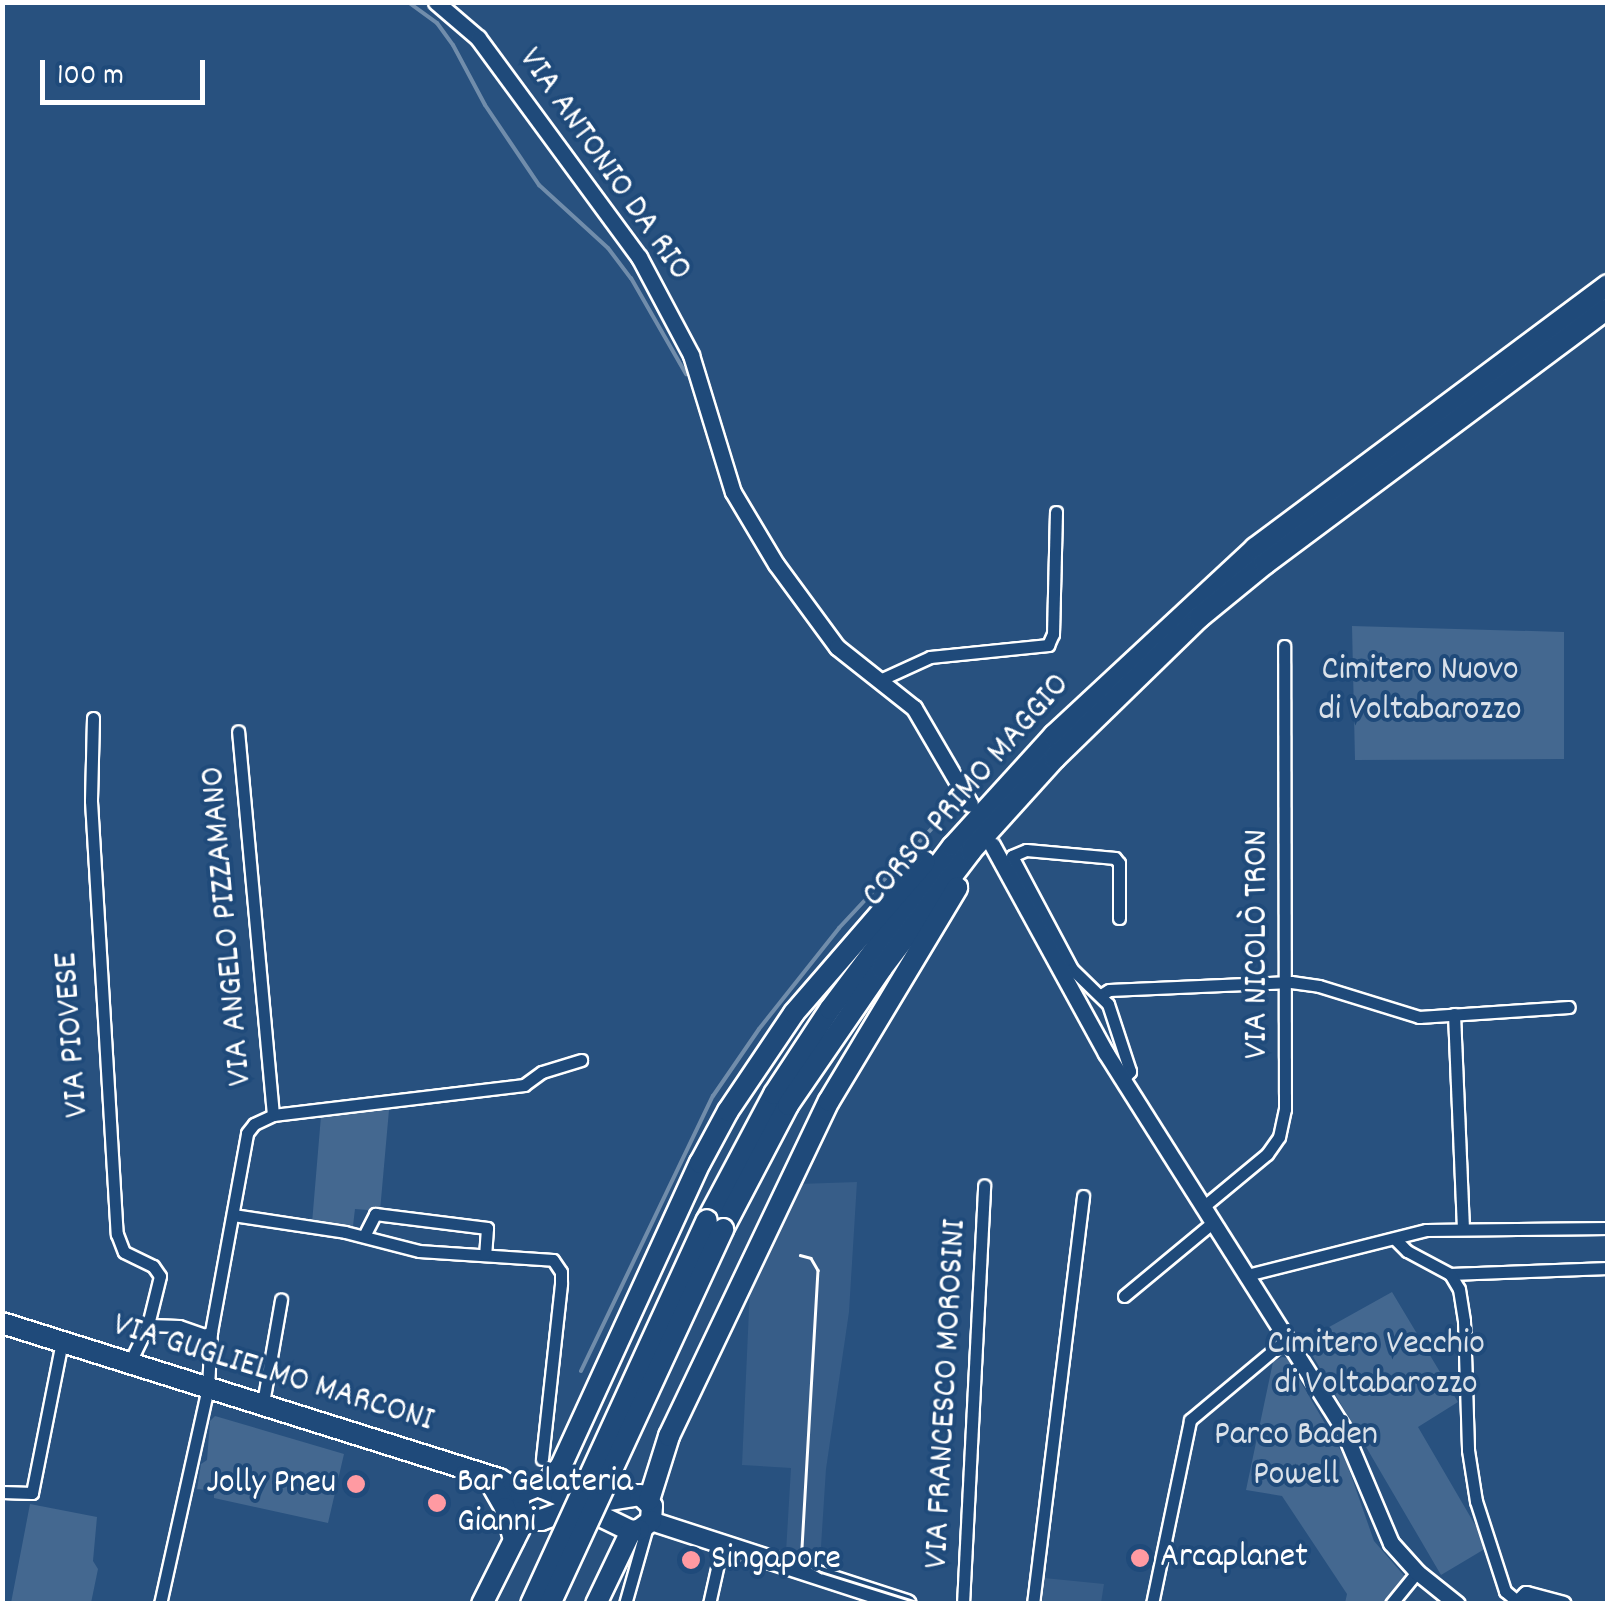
<!DOCTYPE html>
<meta charset="utf-8">
<style>
body{margin:0}
#map{position:relative;width:1610px;height:1606px;overflow:hidden;background:#28517f;font-family:Dekko,sans-serif}
div>[style]{position:absolute}
[style*='--x']{left:calc(var(--x)*1px);top:calc(var(--y)*1px);width:calc(var(--w)*1px);rotate:calc(var(--a)*1deg)}
.built>*{inset:0;background:#375d88}
.green>*{inset:0;background:#446890}
.stream>*{height:4px;margin:-2px;padding:0 2px;transform-origin:2px;border-radius:2px;background:#718dab}
.roads{filter:drop-shadow(2px 0 #fff) drop-shadow(-2px 0 #fff) drop-shadow(0 2px #fff) drop-shadow(0 -2px #fff)}
.minor>*{height:11px;margin:-5.5px;padding:0 5.5px;transform-origin:5.5px;border-radius:5.5px;background:#1f4a7a}
.tertiary>*{height:15px;margin:-7.5px;padding:0 7.5px;transform-origin:7.5px;border-radius:7.5px;background:#1f4a7a}
.secondary>*{height:18px;margin:-9px;padding:0 9px;transform-origin:9px;border-radius:9px;background:#1f4a7a}
.primary>*{height:20px;margin:-10px;padding:0 10px;transform-origin:10px;border-radius:10px;background:#1f4a7a}
.trunk>*{height:20px;margin:-10px;padding:0 10px;transform-origin:10px;border-radius:10px;background:#1f4a7a}
.tram>*{height:2.5px;margin:-1.25px;padding:0 1.25px;transform-origin:1.25px;border-radius:1.25px;background:#fff}
.bridges{filter:drop-shadow(2px 0 #fff) drop-shadow(-2px 0 #fff) drop-shadow(0 2px #fff) drop-shadow(0 -2px #fff)}
.trunk-bridge>*{height:20px;margin:-10px;padding:0 10px;transform-origin:10px;border-radius:10px;background:#1f4a7a}
.dots>*{width:28px;height:28px;translate:-50% -50%;box-sizing:border-box;border:5px solid #1f4a7a;border-radius:50%}
span{translate:-50% -50%;white-space:nowrap;text-align:center;line-height:1.15;-webkit-text-stroke:8px #1f4a7a;paint-order:stroke}
.street-label{font-size:35px;color:#fff}
.park-label{font-size:35px;color:#dae1e9}
.poi-label{font-size:35px;color:#fff}
.left{translate:0 -50%;text-align:left}
.right{translate:-100% -50%;text-align:right}
.frame{position:absolute;inset:0;border:5px solid #fff;pointer-events:none}
.scale{position:absolute;left:40px;top:60px;width:165px;height:45px;box-sizing:border-box;border:5px solid #fff;border-top:0;padding-left:12px;font-size:30px;line-height:35px;white-space:nowrap;color:#fff;-webkit-text-stroke:8px #1f4a7a;paint-order:stroke}
</style>
<div id="map">
<div class="built">
<div style="clip-path:polygon(857px 1182px,849px 1312px,826px 1469px,820px 1562px,786px 1552px,791px 1468px,742px 1465px,750px 1287px,799px 1184px)"></div>
<div style="clip-path:polygon(1044px 1578px,1104px 1584px,1101px 1603px,1041px 1603px)"></div>
</div>
<div class="green">
<div style="clip-path:polygon(1352px 626px,1564px 632px,1564px 759px,1355px 760px)"></div>
<div style="clip-path:polygon(389px 1110px,380px 1211px,355px 1209px,353px 1226px,312px 1223px,321px 1116px)"></div>
<div style="clip-path:polygon(1392px 1292px,1458px 1402px,1418px 1427px,1488px 1547px,1441px 1575px,1304px 1341px)"></div>
<div style="clip-path:polygon(1282px 1357px,1287px 1358px,1345px 1458px,1374px 1541px,1407px 1579px,1386px 1603px,1345px 1603px,1347px 1594px,1282px 1496px,1246px 1490px,1273px 1362px)"></div>
<div style="clip-path:polygon(215px 1416px,344px 1454px,328px 1523px,214px 1498px,214px 1491px,197px 1489px,201px 1464px,207px 1460px,210px 1421px)"></div>
<div style="clip-path:polygon(30px 1504px,97px 1517px,93px 1561px,98px 1569px,91px 1603px,11px 1603px)"></div>
</div>
<div class="stream">
<div style="--x:408;--y:2;--w:36;--a:36"></div>
<div style="--x:437;--y:23;--w:27;--a:54"></div>
<div style="--x:453;--y:45;--w:68;--a:61.9"></div>
<div style="--x:485;--y:105;--w:97;--a:56"></div>
<div style="--x:539;--y:185;--w:93;--a:42.4"></div>
<div style="--x:608;--y:248;--w:38;--a:53"></div>
<div style="--x:631;--y:278;--w:111;--a:60.2"></div>
<div style="--x:581;--y:1371;--w:305;--a:-64.4"></div>
<div style="--x:713;--y:1096;--w:81;--a:-55.5"></div>
<div style="--x:759;--y:1029;--w:129;--a:-51.6"></div>
<div style="--x:839;--y:928;--w:164;--a:-47"></div>
</div>
<div class="roads">
<div class="minor">
<div style="--x:882;--y:679;--w:53;--a:-24.6"></div>
<div style="--x:930;--y:657;--w:119;--a:-5.8"></div>
<div style="--x:1048;--y:645;--w:12;--a:-66"></div>
<div style="--x:1053;--y:634;--w:122;--a:-88.6"></div>
<div style="--x:93;--y:718;--w:83;--a:91.4"></div>
<div style="--x:91;--y:801;--w:434;--a:86.6"></div>
<div style="--x:117;--y:1234;--w:19;--a:69"></div>
<div style="--x:124;--y:1252;--w:32;--a:26"></div>
<div style="--x:153;--y:1266;--w:12;--a:55"></div>
<div style="--x:160;--y:1276;--w:50;--a:103.8"></div>
<div style="--x:148;--y:1325;--w:41;--a:115.9"></div>
<div style="--x:1119;--y:918;--w:55;--a:-90"></div>
<div style="--x:1119;--y:863;--w:6;--a:-129"></div>
<div style="--x:1115;--y:858;--w:89;--a:-174.9"></div>
<div style="--x:1026;--y:850;--w:15;--a:157"></div>
<div style="--x:1012;--y:856;--w:128;--a:62"></div>
<div style="--x:1072;--y:969;--w:50;--a:44.2"></div>
<div style="--x:1108;--y:1004;--w:71;--a:71.8"></div>
<div style="--x:1130;--y:1071;--w:11;--a:128"></div>
<div style="--x:1101;--y:995;--w:9;--a:-32"></div>
<div style="--x:1109;--y:990;--w:182;--a:-2.5"></div>
<div style="--x:1291;--y:982;--w:28;--a:8"></div>
<div style="--x:1319;--y:986;--w:105;--a:17.2"></div>
<div style="--x:1419;--y:1017;--w:150;--a:-3.8"></div>
<div style="--x:1454;--y:1014;--w:215;--a:87.6"></div>
<div style="--x:273;--y:1115;--w:253;--a:-6.8"></div>
<div style="--x:524;--y:1085;--w:22;--a:-36"></div>
<div style="--x:542;--y:1072;--w:41;--a:-17.1"></div>
<div style="--x:1203;--y:1207;--w:83;--a:-39.6"></div>
<div style="--x:1267;--y:1154;--w:21;--a:-55"></div>
<div style="--x:1279;--y:1137;--w:29;--a:-78"></div>
<div style="--x:1285;--y:1109;--w:463;--a:-90.1"></div>
<div style="--x:233;--y:1215;--w:113;--a:8.6"></div>
<div style="--x:345;--y:1232;--w:76;--a:14.4"></div>
<div style="--x:419;--y:1251;--w:134;--a:3.8"></div>
<div style="--x:553;--y:1260;--w:14;--a:56"></div>
<div style="--x:561;--y:1272;--w:12;--a:90"></div>
<div style="--x:561;--y:1284;--w:176;--a:96.2"></div>
<div style="--x:364;--y:1236;--w:25;--a:-63"></div>
<div style="--x:375;--y:1214;--w:113;--a:7.1"></div>
<div style="--x:487;--y:1228;--w:26;--a:94"></div>
<div style="--x:1395;--y:1239;--w:17;--a:45"></div>
<div style="--x:1407;--y:1251;--w:49;--a:28.1"></div>
<div style="--x:1450;--y:1274;--w:158;--a:-2.2"></div>
<div style="--x:1450;--y:1274;--w:17;--a:59"></div>
<div style="--x:1459;--y:1289;--w:32;--a:81"></div>
<div style="--x:1464;--y:1321;--w:129;--a:88.2"></div>
<div style="--x:1468;--y:1450;--w:52;--a:81.1"></div>
<div style="--x:1476;--y:1501;--w:95;--a:72.1"></div>
<div style="--x:1505;--y:1591;--w:16;--a:40"></div>
<div style="--x:1247;--y:1275;--w:185;--a:-14.1"></div>
<div style="--x:1426;--y:1230;--w:182;--a:-0.6"></div>
<div style="--x:1124;--y:1296;--w:116;--a:-39.7"></div>
<div style="--x:148;--y:1325;--w:31;--a:2"></div>
<div style="--x:179;--y:1326;--w:28;--a:19"></div>
<div style="--x:205;--y:1335;--w:7;--a:-27"></div>
<div style="--x:263;--y:1403;--w:105;--a:-80.1"></div>
<div style="--x:2;--y:1492;--w:30;--a:2"></div>
<div style="--x:32;--y:1493;--w:154;--a:-78.8"></div>
<div style="--x:160;--y:1604;--w:222;--a:-77.5"></div>
<div style="--x:208;--y:1387;--w:55;--a:-86.9"></div>
<div style="--x:211;--y:1332;--w:202;--a:-79.7"></div>
<div style="--x:247;--y:1133;--w:11;--a:-52"></div>
<div style="--x:254;--y:1124;--w:21;--a:-25"></div>
<div style="--x:273;--y:1115;--w:385;--a:-95.2"></div>
<div style="--x:625;--y:1604;--w:81;--a:-74.2"></div>
<div style="--x:709;--y:1604;--w:59;--a:-77.4"></div>
<div style="--x:963;--y:1604;--w:419;--a:-87.1"></div>
<div style="--x:1033;--y:1604;--w:411;--a:-83"></div>
<div style="--x:1152;--y:1604;--w:188;--a:-78.3"></div>
<div style="--x:1190;--y:1420;--w:128;--a:-39.9"></div>
<div style="--x:1391;--y:1604;--w:41;--a:-50.9"></div>
</div>
<div class="tertiary">
<div style="--x:436;--y:2;--w:55;--a:40.6"></div>
<div style="--x:478;--y:38;--w:272;--a:53.7"></div>
<div style="--x:639;--y:257;--w:111;--a:62"></div>
<div style="--x:691;--y:355;--w:143;--a:73"></div>
<div style="--x:733;--y:492;--w:84;--a:59.2"></div>
<div style="--x:776;--y:564;--w:103;--a:53.7"></div>
<div style="--x:837;--y:647;--w:98;--a:38.4"></div>
<div style="--x:914;--y:708;--w:111;--a:59.7"></div>
<div style="--x:992;--y:845;--w:237;--a:61.3"></div>
<div style="--x:1106;--y:1053;--w:442;--a:57.7"></div>
<div style="--x:1342;--y:1427;--w:126;--a:67.1"></div>
<div style="--x:1391;--y:1543;--w:39;--a:48"></div>
<div style="--x:1417;--y:1572;--w:51;--a:38.7"></div>
<div style="--x:1516;--y:1604;--w:14;--a:-45"></div>
<div style="--x:1526;--y:1594;--w:38;--a:15"></div>
</div>
<div class="secondary">
<div style="--x:651;--y:1521;--w:269;--a:18"></div>
</div>
<div class="primary">
<div style="--x:2;--y:1323;--w:521;--a:17.43"></div>
<div style="--x:499;--y:1479;--w:26;--a:32"></div>
<div style="--x:538;--y:1486;--w:25;--a:23"></div>
<div style="--x:561;--y:1496;--w:41;--a:7"></div>
<div style="--x:602;--y:1501;--w:38;--a:-9"></div>
<div style="--x:640;--y:1495;--w:16;--a:43"></div>
<div style="--x:652;--y:1506;--w:15;--a:94"></div>
<div style="--x:651;--y:1521;--w:15;--a:143"></div>
<div style="--x:639;--y:1530;--w:8;--a:173"></div>
<div style="--x:631;--y:1531;--w:32;--a:-154"></div>
<div style="--x:602;--y:1517;--w:42;--a:-174.6"></div>
<div style="--x:560;--y:1513;--w:20;--a:160"></div>
<div style="--x:541;--y:1520;--w:16;--a:-173"></div>
<div style="--x:525;--y:1518;--w:17;--a:-115"></div>
<div style="--x:518;--y:1503;--w:10;--a:-73"></div>
<div style="--x:521;--y:1493;--w:18;--a:-22"></div>
</div>
<div class="trunk">
<div style="--x:707;--y:1220;--w:143;--a:-62"></div>
<div style="--x:774;--y:1094;--w:102;--a:-56.6"></div>
<div style="--x:830;--y:1009;--w:204;--a:-53"></div>
<div style="--x:953;--y:846;--w:150;--a:-47.7"></div>
<div style="--x:1054;--y:735;--w:275;--a:-42.9"></div>
<div style="--x:1255;--y:548;--w:440;--a:-36.7"></div>
<div style="--x:723;--y:1229;--w:140;--a:-62.3"></div>
<div style="--x:788;--y:1105;--w:166;--a:-55.5"></div>
<div style="--x:882;--y:968;--w:147;--a:-52.7"></div>
<div style="--x:971;--y:851;--w:125;--a:-47.9"></div>
<div style="--x:1055;--y:758;--w:201;--a:-44.2"></div>
<div style="--x:1199;--y:618;--w:85;--a:-39.3"></div>
<div style="--x:1265;--y:564;--w:428;--a:-36.7"></div>
<div style="--x:488;--y:1478;--w:34;--a:60"></div>
<div style="--x:505;--y:1508;--w:33;--a:74"></div>
<div style="--x:542;--y:1488;--w:29;--a:-49"></div>
<div style="--x:561;--y:1466;--w:333;--a:-65.4"></div>
<div style="--x:700;--y:1163;--w:59;--a:-61.7"></div>
<div style="--x:728;--y:1111;--w:118;--a:-56"></div>
<div style="--x:794;--y:1013;--w:200;--a:-49.1"></div>
<div style="--x:649;--y:1500;--w:67;--a:-72.6"></div>
<div style="--x:669;--y:1436;--w:371;--a:-64.5"></div>
<div style="--x:829;--y:1101;--w:249;--a:-59"></div>
<div style="--x:482;--y:1604;--w:96;--a:-63.4"></div>
<div style="--x:596;--y:1604;--w:81;--a:-64.4"></div>
</div>
</div>
<div class="tram">
<div style="--x:800;--y:1255;--w:11;--a:15"></div>
<div style="--x:811;--y:1258;--w:14;--a:60"></div>
<div style="--x:818;--y:1270;--w:281;--a:93.3"></div>
<div style="--x:802;--y:1551;--w:17;--a:62"></div>
<div style="--x:810;--y:1566;--w:13;--a:29"></div>
<div style="--x:821;--y:1572;--w:107;--a:17.4"></div>
</div>
<div class="bridges">
<div class="trunk-bridge">
<div style="--x:531;--y:1604;--w:422;--a:-65.4"></div>
<div style="--x:550;--y:1604;--w:413;--a:-65.2"></div>
</div>
</div>
<div class="dots">
<div style="left:356px;top:1484px;background:#ff9aa2"></div>
<div style="left:437px;top:1503px;background:#ff9aa2"></div>
<div style="left:1140px;top:1558px;background:#ff9aa2"></div>
<div style="left:691px;top:1560px;background:#ff9aa2"></div>
</div>
<div class="street-label">
<span style="left:604px;top:165px;rotate:55deg">VIA ANTONIO DA RIO</span>
<span style="left:967px;top:791px;rotate:-49deg">CORSO PRIMO MAGGIO</span>
<span style="left:228px;top:926px;rotate:-95deg">VIA ANGELO PIZZAMANO</span>
<span style="left:1258px;top:944px;rotate:-90deg">VIA NICOLÒ TRON</span>
<span style="left:73px;top:1035px;rotate:-94deg">VIA PIOVESE</span>
<span style="left:273px;top:1374px;rotate:17deg">VIA GUGLIELMO MARCONI</span>
<span style="left:947px;top:1394px;rotate:-87deg">VIA FRANCESCO MOROSINI</span>
</div>
<div class="park-label">
<span style="left:1420px;top:691px">Cimitero Nuovo<br>di Voltabarozzo</span>
<span style="left:1376px;top:1365px">Cimitero Vecchio<br>di Voltabarozzo</span>
<span style="left:1296px;top:1456px">Parco Baden<br>Powell</span>
</div>
<div class="poi-label">
<span class="left" style="left:457px;top:1503px">Bar Gelateria<br>Gianni</span>
<span class="right" style="left:336px;top:1484px">Jolly Pneu</span>
<span class="left" style="left:1160px;top:1558px">Arcaplanet</span>
<span class="left" style="left:711px;top:1560px">Singapore</span>
</div>
<div class="frame"></div>
<div class="scale">100 m</div>
</div>
